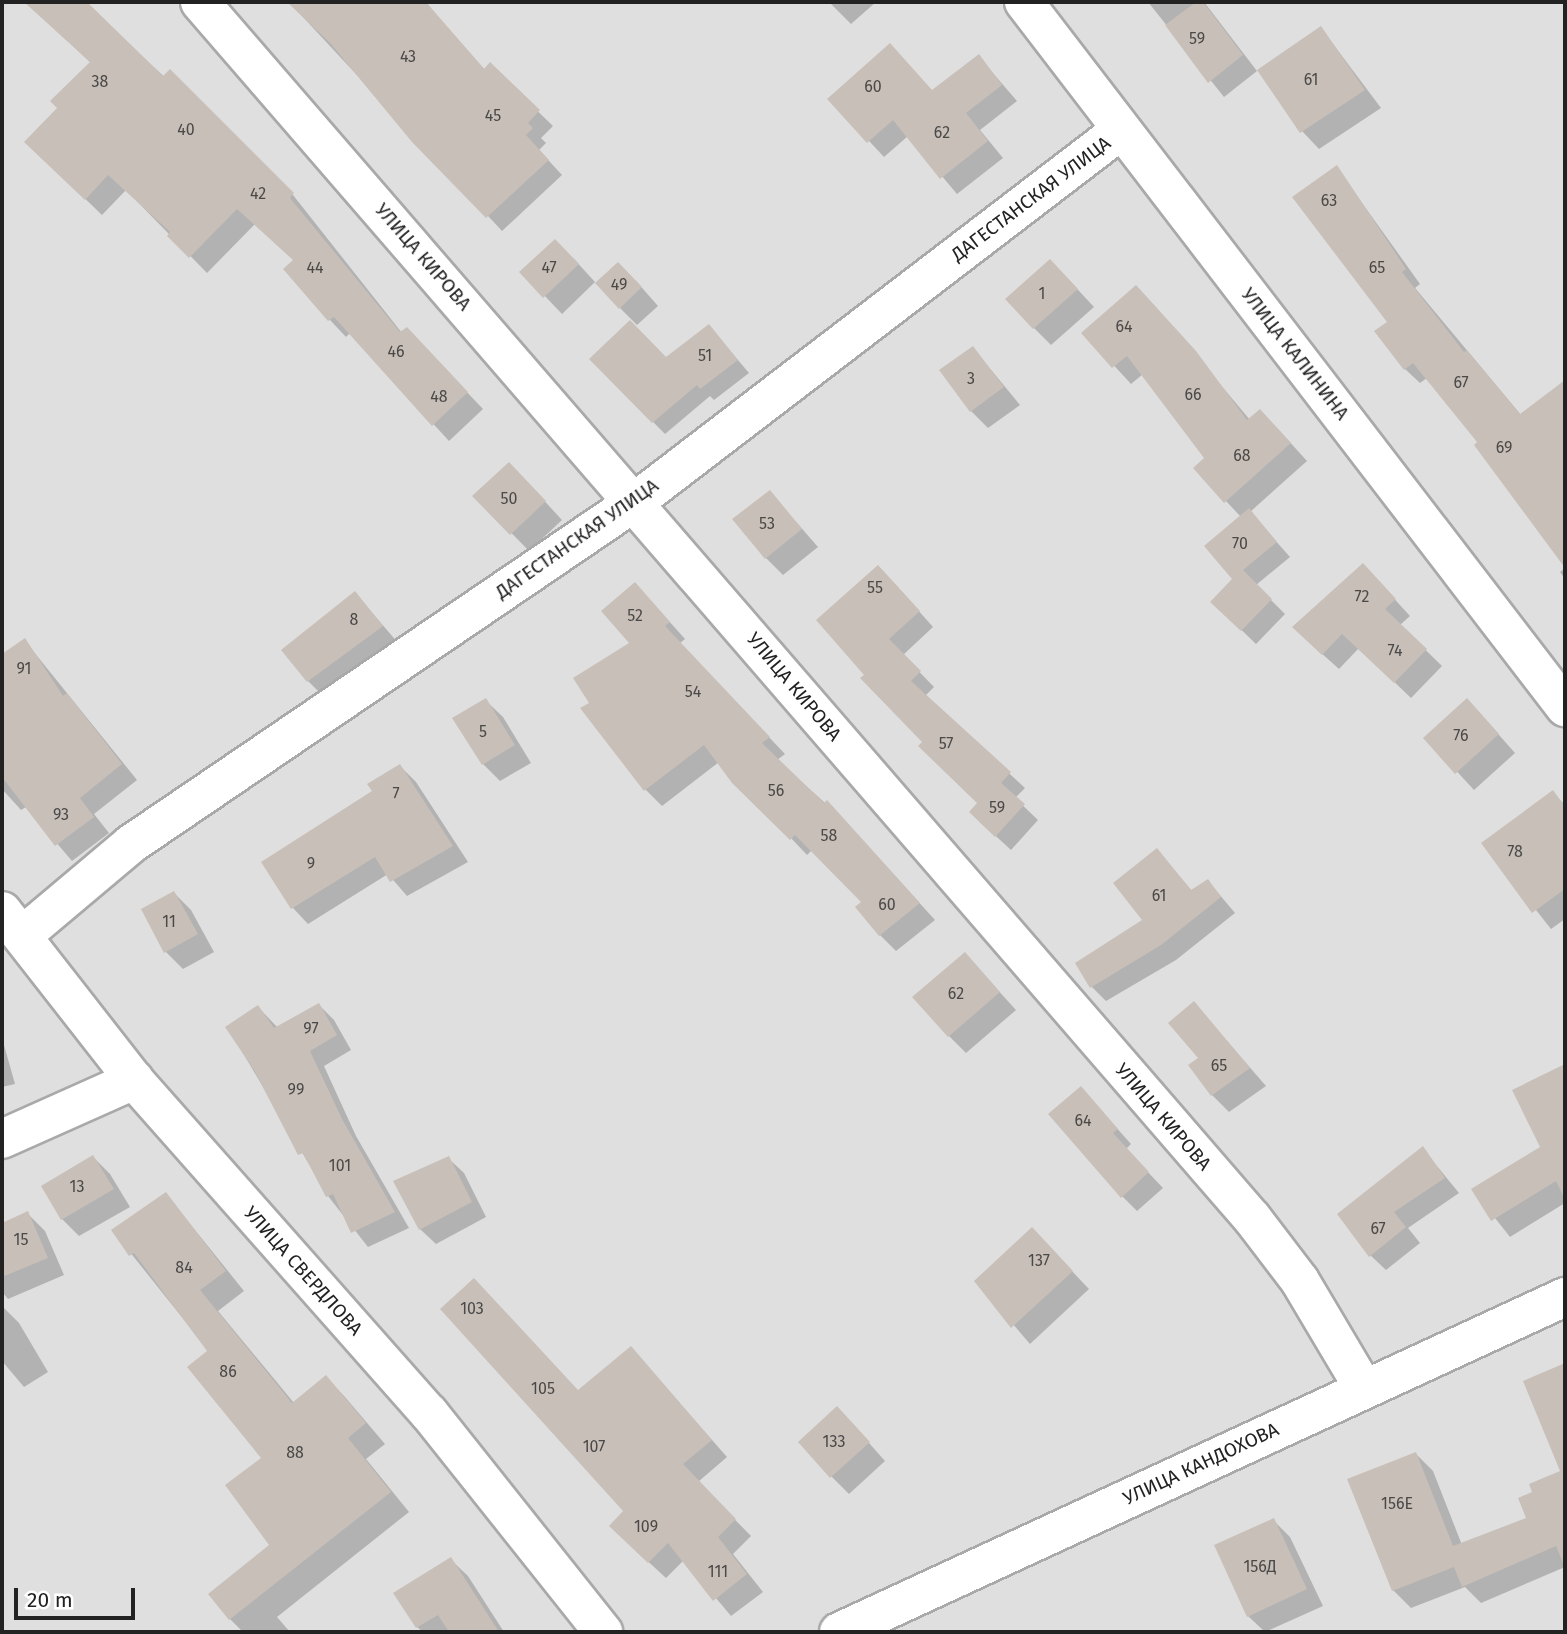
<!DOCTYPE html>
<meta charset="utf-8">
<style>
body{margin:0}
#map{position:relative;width:1567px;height:1634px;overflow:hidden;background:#f2efe9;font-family:"Fira Sans",sans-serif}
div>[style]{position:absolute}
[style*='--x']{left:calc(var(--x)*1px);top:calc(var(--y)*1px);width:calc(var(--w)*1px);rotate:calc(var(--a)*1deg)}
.residential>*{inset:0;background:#e0dfdf}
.shadow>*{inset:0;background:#0003}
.building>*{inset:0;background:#c7bfb8}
.roads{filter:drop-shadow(2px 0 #a9a9a9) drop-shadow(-2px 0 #a9a9a9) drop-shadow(0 2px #a9a9a9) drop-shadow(0 -2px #a9a9a9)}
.street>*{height:38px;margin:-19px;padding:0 19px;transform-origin:19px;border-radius:19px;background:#fff}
span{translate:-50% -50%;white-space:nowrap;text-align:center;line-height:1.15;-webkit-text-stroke:5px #fff;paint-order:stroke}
.number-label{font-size:16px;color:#4b4948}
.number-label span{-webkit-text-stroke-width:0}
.street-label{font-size:19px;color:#222}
.frame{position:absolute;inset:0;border:4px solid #222;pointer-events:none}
.scale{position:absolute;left:14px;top:1588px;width:121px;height:32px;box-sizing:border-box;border:4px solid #222;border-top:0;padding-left:9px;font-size:21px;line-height:24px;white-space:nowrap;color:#222;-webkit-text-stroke:5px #fff;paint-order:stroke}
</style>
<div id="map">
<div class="residential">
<div style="clip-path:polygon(2px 2px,1565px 2px,1565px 1632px,2px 1632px)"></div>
</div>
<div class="shadow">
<div style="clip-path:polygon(45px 2px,83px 2px,293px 195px,402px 333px,423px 346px,483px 409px,449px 441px,350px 333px,346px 337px,330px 320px,285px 269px,295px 261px,255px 224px,207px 273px,126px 190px,102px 215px,43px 158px,59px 108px,91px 63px,36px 11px)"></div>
<div style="clip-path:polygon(289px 2px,425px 2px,485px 70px,490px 65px,553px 126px,541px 138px,546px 143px,539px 150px,562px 175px,502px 231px)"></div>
<div style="clip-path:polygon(829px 2px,876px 2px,851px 24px)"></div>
<div style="clip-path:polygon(1148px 2px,1204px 2px,1257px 71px,1224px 97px)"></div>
<div style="clip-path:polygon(1321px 28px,1381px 108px,1319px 149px,1302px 131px)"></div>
<div style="clip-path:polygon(979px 57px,1017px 101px,980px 130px,1003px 158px,957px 194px,908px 136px,884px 157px,830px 99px,933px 92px)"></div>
<div style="clip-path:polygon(1337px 168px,1420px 284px,1415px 288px,1521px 415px,1565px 383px,1565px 460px,1553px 469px,1565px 485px,1565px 565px,1477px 445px,1480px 443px,1427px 378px,1420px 383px,1405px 369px)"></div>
<div style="clip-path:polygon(573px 258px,595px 282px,562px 314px,522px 272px)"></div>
<div style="clip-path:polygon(1067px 278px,1094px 307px,1051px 345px,1034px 328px)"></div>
<div style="clip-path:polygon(636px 281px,658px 306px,637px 325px,620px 308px)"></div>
<div style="clip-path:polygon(1153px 304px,1250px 420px,1277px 428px,1307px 461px,1250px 512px,1290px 557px,1256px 585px,1285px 614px,1256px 644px,1227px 616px,1241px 517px,1195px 468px,1207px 458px,1143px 374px,1131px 384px,1084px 333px)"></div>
<div style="clip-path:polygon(709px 326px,749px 373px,714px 400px,710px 396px,665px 434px,591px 359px,666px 360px)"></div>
<div style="clip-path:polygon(973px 348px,1020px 405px,988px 428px,971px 411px)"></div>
<div style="clip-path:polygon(526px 481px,562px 520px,529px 551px,475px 496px)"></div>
<div style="clip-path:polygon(770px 492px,818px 547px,783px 575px,766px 558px)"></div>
<div style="clip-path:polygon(1565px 568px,1565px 579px,1560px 572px)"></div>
<div style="clip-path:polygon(1378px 581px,1410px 616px,1400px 625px,1442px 666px,1411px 698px,1359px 648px,1339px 669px,1310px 643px)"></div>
<div style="clip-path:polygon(893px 582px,933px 627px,903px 655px,934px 687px,925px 696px,1025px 788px,1015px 798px,1038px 820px,1011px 850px,986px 827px,979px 804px,866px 675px)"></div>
<div style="clip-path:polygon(355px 593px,399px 644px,325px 698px,308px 681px)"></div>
<div style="clip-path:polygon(651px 601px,685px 639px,680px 643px,785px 754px,777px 760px,843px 819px,935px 920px,896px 951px,880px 935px,863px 902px,812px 850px,807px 855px,719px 762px,662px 806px,645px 789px,592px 703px,631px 643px)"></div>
<div style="clip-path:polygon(25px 641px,137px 780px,94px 814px,109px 833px,72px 861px,26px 807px,21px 810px,2px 789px,2px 656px)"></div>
<div style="clip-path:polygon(485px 700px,503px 717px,531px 763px,500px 781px,483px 764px)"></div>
<div style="clip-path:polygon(1484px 718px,1515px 753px,1474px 790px,1426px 738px)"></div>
<div style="clip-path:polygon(400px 766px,416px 782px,468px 862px,407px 896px,388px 874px,308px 924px,293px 908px,374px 792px)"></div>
<div style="clip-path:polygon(1553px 793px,1565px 805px,1565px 919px,1551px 929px,1483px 843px)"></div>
<div style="clip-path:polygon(1157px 850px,1192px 891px,1208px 881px,1235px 913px,1176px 960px,1106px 1001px,1091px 986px,1145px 921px)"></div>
<div style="clip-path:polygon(174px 893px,191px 910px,214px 952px,183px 969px,166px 952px,143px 910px)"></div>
<div style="clip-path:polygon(965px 954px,1016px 1010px,966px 1053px,949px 1036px)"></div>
<div style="clip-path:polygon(1194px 1003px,1266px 1086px,1229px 1112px,1212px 1095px,1201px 1059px)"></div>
<div style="clip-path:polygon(319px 1005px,334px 1020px,351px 1050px,324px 1066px,356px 1136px,409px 1228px,368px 1247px,328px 1196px,228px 1028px,258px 1007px,278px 1028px)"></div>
<div style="clip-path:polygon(2px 1038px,15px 1084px,2px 1087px)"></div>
<div style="clip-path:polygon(1565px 1066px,1565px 1203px,1510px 1237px,1473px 1190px,1542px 1148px,1514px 1090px)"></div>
<div style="clip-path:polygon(1081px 1088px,1131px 1144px,1126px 1149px,1163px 1188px,1137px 1211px,1122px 1196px)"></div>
<div style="clip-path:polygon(1423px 1149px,1459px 1193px,1408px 1228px,1420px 1243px,1386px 1270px,1370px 1255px)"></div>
<div style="clip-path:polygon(93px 1157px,110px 1174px,130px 1207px,79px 1236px,62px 1219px)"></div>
<div style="clip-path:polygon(448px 1158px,464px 1173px,486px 1217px,436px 1244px,420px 1229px)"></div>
<div style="clip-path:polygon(166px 1194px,244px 1291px,218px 1311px,294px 1403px,326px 1377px,345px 1397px,385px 1444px,366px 1459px,409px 1512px,277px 1617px,290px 1632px,243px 1632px,230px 1619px,272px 1546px,263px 1459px,209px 1351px,113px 1231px)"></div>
<div style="clip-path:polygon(28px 1214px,45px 1231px,64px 1275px,8px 1299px,2px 1292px,2px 1225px)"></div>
<div style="clip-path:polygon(1049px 1247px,1089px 1289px,1030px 1344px,976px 1281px)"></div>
<div style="clip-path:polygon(2px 1306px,19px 1323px,48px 1372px,24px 1387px,2px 1361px)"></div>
<div style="clip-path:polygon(631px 1348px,727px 1457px,698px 1482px,751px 1536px,733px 1554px,763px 1592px,731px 1616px,684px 1560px,666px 1578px,628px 1543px,625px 1511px,578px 1392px)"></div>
<div style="clip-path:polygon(1565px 1366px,1565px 1567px,1481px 1603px,1465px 1587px,1411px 1608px,1393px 1590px,1416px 1454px,1433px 1471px,1462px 1545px,1528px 1519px,1534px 1493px,1563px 1472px,1525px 1382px)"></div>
<div style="clip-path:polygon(854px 1426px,885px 1461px,849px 1494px,831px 1476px)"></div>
<div style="clip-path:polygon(1273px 1520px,1290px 1537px,1323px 1606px,1265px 1632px,1248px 1616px)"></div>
<div style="clip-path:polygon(450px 1559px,468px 1576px,504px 1632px,423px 1632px,417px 1627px)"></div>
</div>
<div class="building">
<div style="clip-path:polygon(24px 2px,87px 2px,163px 76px,170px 69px,294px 193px,290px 198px,400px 332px,407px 327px,468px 392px,432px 426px,334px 317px,328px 321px,283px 269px,293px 260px,237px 209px,189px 258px,167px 236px,170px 232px,108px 175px,85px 200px,24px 142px,57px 108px,50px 101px,90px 62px)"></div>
<div style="clip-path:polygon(287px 2px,426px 2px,484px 69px,490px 62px,540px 110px,528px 123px,533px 128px,526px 135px,549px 160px,486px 218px,412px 142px,331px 44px)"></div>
<div style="clip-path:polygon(1196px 2px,1203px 2px,1243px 55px,1208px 83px,1165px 25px)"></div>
<div style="clip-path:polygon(1321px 26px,1365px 90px,1300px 133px,1257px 70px)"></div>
<div style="clip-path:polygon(890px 43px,932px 90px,979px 54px,1002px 85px,966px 113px,988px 141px,940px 179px,893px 120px,867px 143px,827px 99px)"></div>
<div style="clip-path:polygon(1337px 165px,1406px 269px,1402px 272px,1464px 352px,1467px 350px,1520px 414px,1565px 380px,1565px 568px,1474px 445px,1477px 442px,1413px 363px,1404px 370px,1374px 331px,1387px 322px,1292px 197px)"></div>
<div style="clip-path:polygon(555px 239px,579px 264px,543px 298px,519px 272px)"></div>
<div style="clip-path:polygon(1050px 259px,1078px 289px,1033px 329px,1005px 299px)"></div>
<div style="clip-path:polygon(618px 262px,642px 287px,619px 309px,595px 283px)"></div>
<div style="clip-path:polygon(1136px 285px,1196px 351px,1247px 420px,1260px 409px,1291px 443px,1224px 503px,1193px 468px,1204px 458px,1127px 356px,1112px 368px,1081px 333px)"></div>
<div style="clip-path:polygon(630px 320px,666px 357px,709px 324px,738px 360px,700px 389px,697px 385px,652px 423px,589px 359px)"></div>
<div style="clip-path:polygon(973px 346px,1004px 387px,970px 412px,939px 370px)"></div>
<div style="clip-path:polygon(509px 462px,546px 501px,510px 535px,472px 496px)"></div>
<div style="clip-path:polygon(770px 490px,802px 529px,765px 559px,732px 519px)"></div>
<div style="clip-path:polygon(1249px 508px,1277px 542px,1243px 570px,1272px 599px,1241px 631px,1210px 602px,1232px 579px,1204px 546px)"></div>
<div style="clip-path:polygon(1363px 563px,1396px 599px,1385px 609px,1427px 649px,1394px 683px,1342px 634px,1322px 655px,1292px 627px)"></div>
<div style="clip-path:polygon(878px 565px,920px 611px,889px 639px,921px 671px,911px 681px,1011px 772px,1001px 783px,1025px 804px,995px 837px,969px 812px,977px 803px,918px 746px,922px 742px,860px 678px,864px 675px,816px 620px)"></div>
<div style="clip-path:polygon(635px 582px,670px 622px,665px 626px,770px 737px,762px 743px,824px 803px,827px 800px,920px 903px,879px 936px,855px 907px,861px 902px,795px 835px,790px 840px,732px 783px,704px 745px,644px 791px,580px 708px,589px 703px,573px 678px,629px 643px,601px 611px)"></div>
<div style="clip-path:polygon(355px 591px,383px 626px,307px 682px,281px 650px)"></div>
<div style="clip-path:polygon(25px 638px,63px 696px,67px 693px,122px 764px,80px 798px,94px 817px,55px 846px,2px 777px,2px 654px)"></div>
<div style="clip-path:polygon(486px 698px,515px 745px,482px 765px,452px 718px)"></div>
<div style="clip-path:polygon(1467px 698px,1499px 734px,1455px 774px,1423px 738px)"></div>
<div style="clip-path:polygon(400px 764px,453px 846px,390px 882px,375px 857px,291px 909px,261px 862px,372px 791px,367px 784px)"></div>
<div style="clip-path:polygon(1553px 790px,1565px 807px,1565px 889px,1532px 913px,1481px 843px)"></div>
<div style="clip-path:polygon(1157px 848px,1191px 890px,1208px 879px,1221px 897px,1161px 945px,1090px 988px,1075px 963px,1142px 920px,1113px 883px)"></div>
<div style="clip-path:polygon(174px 891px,198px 934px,164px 953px,141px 909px)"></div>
<div style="clip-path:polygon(965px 952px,1000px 992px,948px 1037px,912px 997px)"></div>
<div style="clip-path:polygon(1194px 1001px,1250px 1068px,1211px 1096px,1188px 1065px,1198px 1058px,1168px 1023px)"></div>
<div style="clip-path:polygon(319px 1003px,337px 1035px,310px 1051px,342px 1119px,395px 1212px,351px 1233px,333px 1194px,326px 1197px,303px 1153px,298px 1155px,254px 1070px,225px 1027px,258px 1005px,274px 1028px)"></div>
<div style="clip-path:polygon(1565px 1064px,1565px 1200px,1556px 1181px,1491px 1221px,1471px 1189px,1540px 1147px,1512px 1090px)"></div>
<div style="clip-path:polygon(1081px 1086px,1118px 1129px,1113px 1133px,1149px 1172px,1121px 1198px,1048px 1114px)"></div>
<div style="clip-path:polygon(1423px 1146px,1445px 1178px,1394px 1212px,1406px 1227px,1369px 1257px,1337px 1214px)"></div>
<div style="clip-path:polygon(93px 1155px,114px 1189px,61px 1220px,41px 1186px)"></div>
<div style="clip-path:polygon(449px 1156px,472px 1202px,419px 1230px,393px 1181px)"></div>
<div style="clip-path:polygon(166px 1192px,226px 1271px,200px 1290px,292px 1403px,326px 1375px,366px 1423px,348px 1438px,391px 1492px,229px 1620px,208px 1594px,269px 1545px,225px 1485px,261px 1458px,187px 1367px,207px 1351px,134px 1253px,129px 1256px,111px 1230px)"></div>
<div style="clip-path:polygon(28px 1211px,48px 1258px,2px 1277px,2px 1223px)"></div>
<div style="clip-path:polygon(1032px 1227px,1073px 1271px,1011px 1328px,974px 1281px)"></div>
<div style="clip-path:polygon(474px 1278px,578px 1390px,631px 1346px,712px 1440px,683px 1464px,736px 1519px,718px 1537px,747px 1574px,713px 1601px,668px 1543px,648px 1563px,609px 1526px,623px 1511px,440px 1309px)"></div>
<div style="clip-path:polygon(1565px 1363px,1565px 1568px,1556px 1546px,1462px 1587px,1454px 1567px,1392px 1591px,1347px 1479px,1416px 1452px,1453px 1546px,1526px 1518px,1518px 1498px,1532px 1492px,1529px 1484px,1560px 1471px,1523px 1381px)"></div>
<div style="clip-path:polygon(837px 1406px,870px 1442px,830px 1478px,798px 1442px)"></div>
<div style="clip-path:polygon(1274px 1518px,1307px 1589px,1247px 1617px,1214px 1545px)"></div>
<div style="clip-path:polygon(451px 1557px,499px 1632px,449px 1632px,438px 1615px,416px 1628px,393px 1593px)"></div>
</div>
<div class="roads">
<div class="street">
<div style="--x:200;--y:2;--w:1608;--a:49.14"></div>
<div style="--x:1252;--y:1218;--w:79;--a:52.7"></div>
<div style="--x:1300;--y:1281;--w:126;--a:59.3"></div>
<div style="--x:1024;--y:2;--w:889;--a:52.5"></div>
<div style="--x:2;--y:911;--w:214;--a:52"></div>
<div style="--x:134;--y:1080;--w:445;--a:48.5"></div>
<div style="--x:429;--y:1413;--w:280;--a:51.5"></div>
<div style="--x:23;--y:935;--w:141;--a:-40.1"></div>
<div style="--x:131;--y:844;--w:610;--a:-34.18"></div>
<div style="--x:636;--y:501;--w:611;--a:-37.41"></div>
<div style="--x:2;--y:1139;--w:145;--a:-24.1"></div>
<div style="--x:839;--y:1632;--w:800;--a:-24.77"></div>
</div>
</div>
<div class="number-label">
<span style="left:1197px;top:39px">59</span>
<span style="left:408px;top:57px">43</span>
<span style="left:1311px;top:80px">61</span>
<span style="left:100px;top:82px">38</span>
<span style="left:873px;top:87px">60</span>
<span style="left:493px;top:116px">45</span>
<span style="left:186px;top:130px">40</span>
<span style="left:942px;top:133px">62</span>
<span style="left:258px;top:194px">42</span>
<span style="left:1329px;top:201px">63</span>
<span style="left:315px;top:268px">44</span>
<span style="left:549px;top:268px">47</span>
<span style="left:1377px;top:268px">65</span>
<span style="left:619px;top:285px">49</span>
<span style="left:1042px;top:294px">1</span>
<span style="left:1124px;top:327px">64</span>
<span style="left:396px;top:352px">46</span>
<span style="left:705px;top:356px">51</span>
<span style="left:971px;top:379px">3</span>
<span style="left:1461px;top:383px">67</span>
<span style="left:1193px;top:395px">66</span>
<span style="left:439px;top:397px">48</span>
<span style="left:1504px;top:448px">69</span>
<span style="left:1242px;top:456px">68</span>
<span style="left:509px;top:499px">50</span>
<span style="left:767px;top:524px">53</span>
<span style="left:1240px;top:544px">70</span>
<span style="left:875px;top:588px">55</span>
<span style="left:1362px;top:597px">72</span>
<span style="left:635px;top:616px">52</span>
<span style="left:354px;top:620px">8</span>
<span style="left:1395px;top:651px">74</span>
<span style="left:24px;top:669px">91</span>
<span style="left:693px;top:692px">54</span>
<span style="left:483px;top:732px">5</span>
<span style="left:1461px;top:736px">76</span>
<span style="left:946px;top:744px">57</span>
<span style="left:776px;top:791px">56</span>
<span style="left:396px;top:794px">7</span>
<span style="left:997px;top:808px">59</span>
<span style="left:61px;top:815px">93</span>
<span style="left:829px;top:836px">58</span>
<span style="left:1515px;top:852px">78</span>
<span style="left:311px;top:864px">9</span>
<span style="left:1159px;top:896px">61</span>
<span style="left:887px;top:905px">60</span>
<span style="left:169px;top:922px">11</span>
<span style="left:956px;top:994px">62</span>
<span style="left:311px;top:1029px">97</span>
<span style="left:1219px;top:1066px">65</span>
<span style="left:296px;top:1090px">99</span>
<span style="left:1083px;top:1121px">64</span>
<span style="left:340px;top:1166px">101</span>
<span style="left:77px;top:1187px">13</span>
<span style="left:1378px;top:1229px">67</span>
<span style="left:21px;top:1240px">15</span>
<span style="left:1039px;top:1261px">137</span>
<span style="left:184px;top:1268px">84</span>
<span style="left:472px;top:1309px">103</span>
<span style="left:228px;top:1372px">86</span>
<span style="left:543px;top:1389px">105</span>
<span style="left:834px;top:1442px">133</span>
<span style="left:594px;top:1447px">107</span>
<span style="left:295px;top:1453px">88</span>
<span style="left:1397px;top:1504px">156Е</span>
<span style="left:646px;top:1527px">109</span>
<span style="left:1260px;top:1567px">156Д</span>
<span style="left:718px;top:1572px">111</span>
</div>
<div class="street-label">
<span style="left:1031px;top:199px;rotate:-37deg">ДАГЕСТАНСКАЯ УЛИЦА</span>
<span style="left:423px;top:257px;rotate:49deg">УЛИЦА КИРОВА</span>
<span style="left:1295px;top:354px;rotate:52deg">УЛИЦА КАЛИНИНА</span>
<span style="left:577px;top:539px;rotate:-35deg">ДАГЕСТАНСКАЯ УЛИЦА</span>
<span style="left:794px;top:687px;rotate:50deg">УЛИЦА КИРОВА</span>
<span style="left:1163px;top:1117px;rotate:49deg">УЛИЦА КИРОВА</span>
<span style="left:303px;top:1271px;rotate:48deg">УЛИЦА СВЕРДЛОВА</span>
<span style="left:1201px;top:1464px;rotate:-25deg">УЛИЦА КАНДОХОВА</span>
</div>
<div class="frame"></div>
<div class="scale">20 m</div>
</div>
